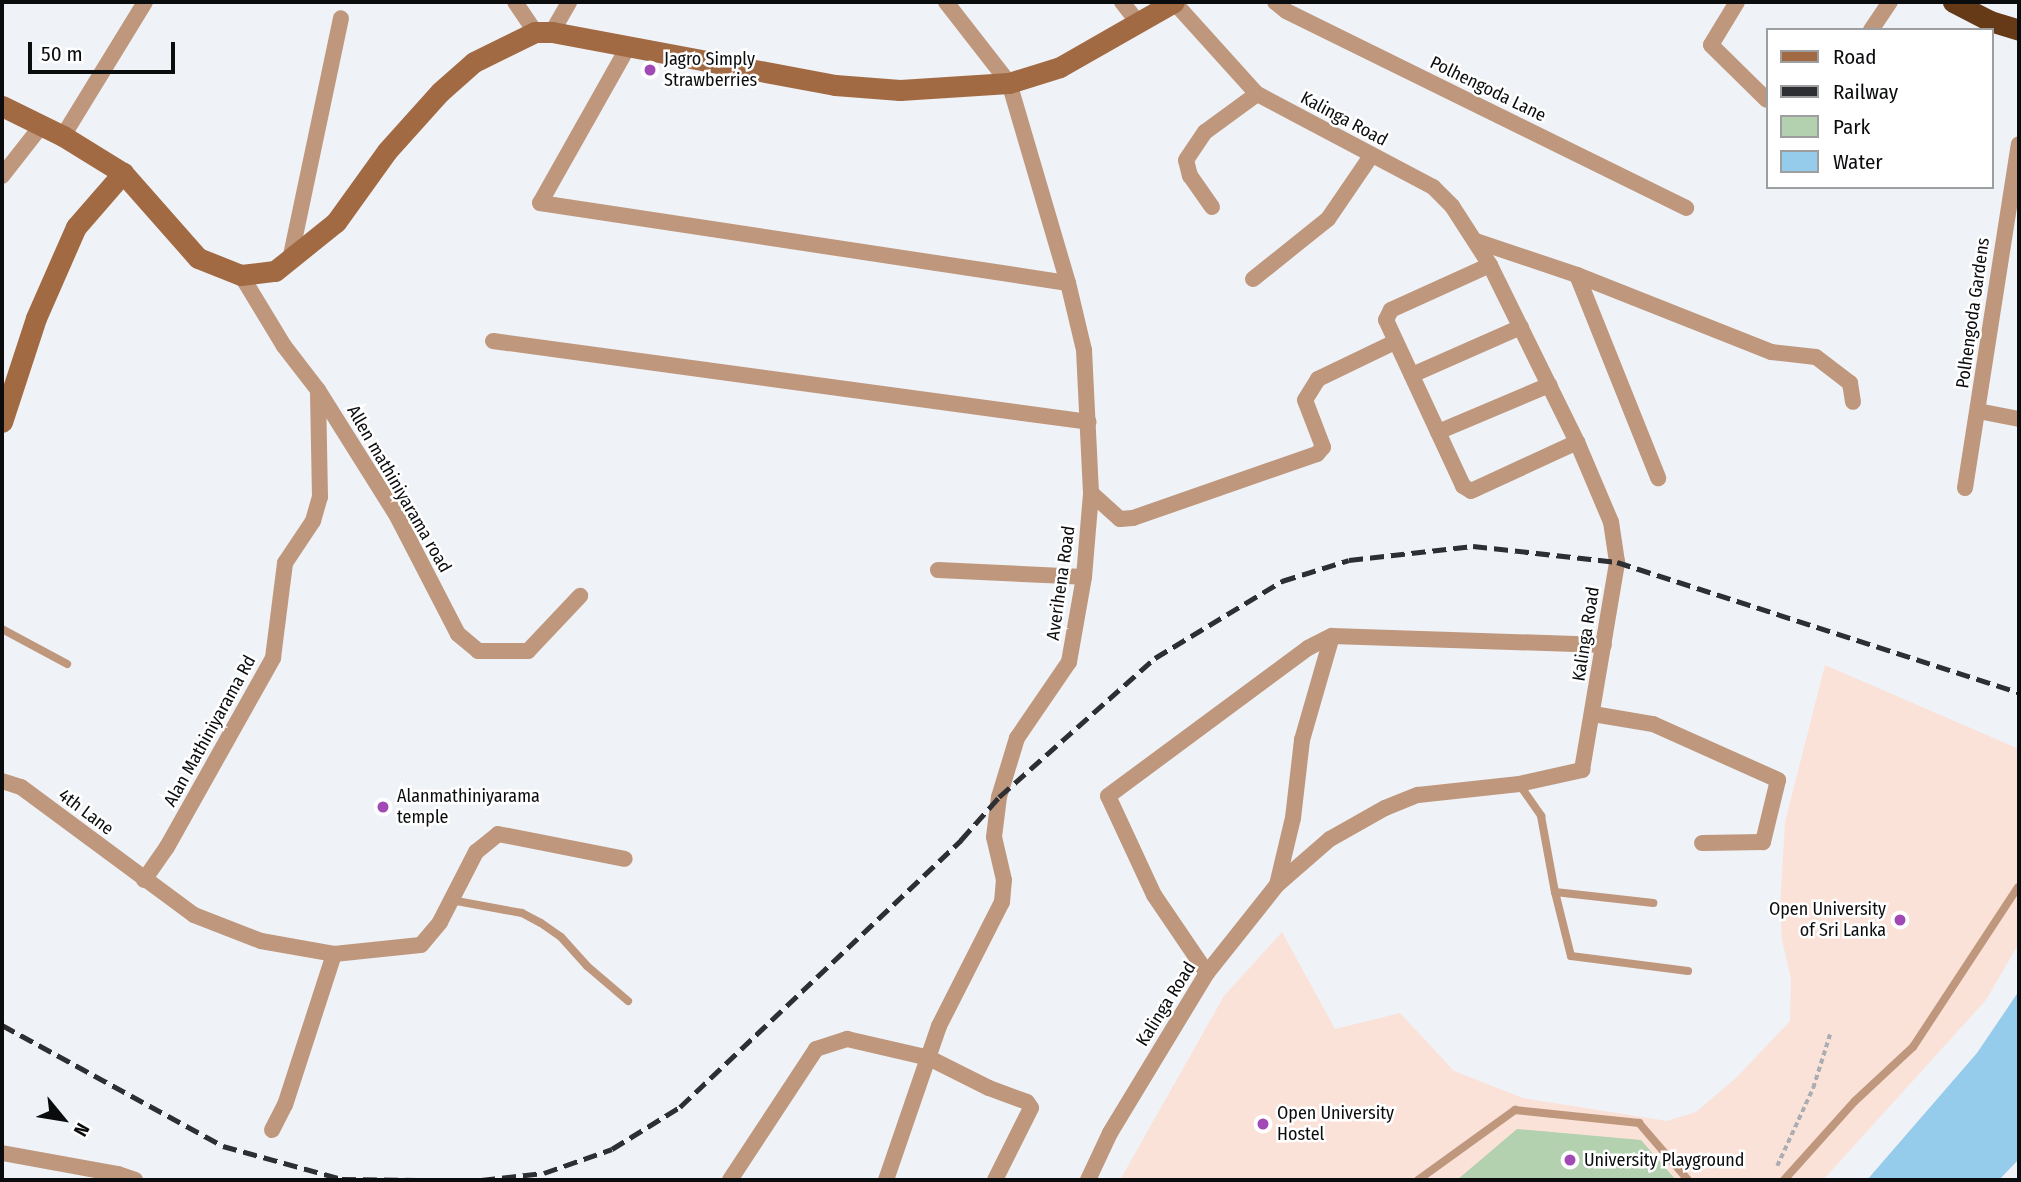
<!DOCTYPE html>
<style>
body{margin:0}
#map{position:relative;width:2021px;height:1182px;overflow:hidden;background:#eff2f7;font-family:"Fira Sans Condensed",sans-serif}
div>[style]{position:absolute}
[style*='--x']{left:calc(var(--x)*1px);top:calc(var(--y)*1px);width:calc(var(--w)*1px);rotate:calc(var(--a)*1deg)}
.education>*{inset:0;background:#fbe2d9}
.green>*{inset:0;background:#b3d0af}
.water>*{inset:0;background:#95cbeb}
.path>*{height:3.5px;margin-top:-1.75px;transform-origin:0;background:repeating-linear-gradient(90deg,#abadb1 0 5px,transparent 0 8.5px)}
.lane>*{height:8px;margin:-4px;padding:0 4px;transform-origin:4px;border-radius:4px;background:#be977d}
.street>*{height:16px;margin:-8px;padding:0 8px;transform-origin:8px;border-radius:8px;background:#be977d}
.secondary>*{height:21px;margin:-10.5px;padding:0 10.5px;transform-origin:10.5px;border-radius:10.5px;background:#a26a43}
.highway>*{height:21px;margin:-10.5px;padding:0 10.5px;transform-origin:10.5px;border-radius:10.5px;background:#663917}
.rail>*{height:5px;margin-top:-2.5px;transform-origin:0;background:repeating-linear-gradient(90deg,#2e2f32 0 14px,transparent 0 21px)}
.dots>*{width:19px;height:19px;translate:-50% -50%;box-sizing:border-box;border:4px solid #fff;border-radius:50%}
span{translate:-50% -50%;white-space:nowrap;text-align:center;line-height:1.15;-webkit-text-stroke:5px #fff;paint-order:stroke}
.poi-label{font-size:18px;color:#0b0c0e}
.left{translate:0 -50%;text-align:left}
.right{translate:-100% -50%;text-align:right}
.street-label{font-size:18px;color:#0b0c0e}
.frame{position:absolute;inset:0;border:4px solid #0b0c0e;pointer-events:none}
.legend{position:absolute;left:1766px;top:28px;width:228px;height:161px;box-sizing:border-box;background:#fff;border:2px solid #9d9e9f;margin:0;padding:9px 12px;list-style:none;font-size:21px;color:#0b0c0e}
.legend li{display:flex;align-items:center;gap:14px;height:35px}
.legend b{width:35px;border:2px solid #9d9e9f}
.north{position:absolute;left:28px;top:1084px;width:70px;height:70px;-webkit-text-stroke:5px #fff;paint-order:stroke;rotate:120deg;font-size:19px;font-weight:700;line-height:28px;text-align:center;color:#0b0c0e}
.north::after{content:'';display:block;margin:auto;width:24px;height:32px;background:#0b0c0e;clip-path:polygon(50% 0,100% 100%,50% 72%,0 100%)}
.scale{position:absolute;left:28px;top:42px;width:147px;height:32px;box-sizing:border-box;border:4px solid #0b0c0e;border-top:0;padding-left:9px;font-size:21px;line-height:24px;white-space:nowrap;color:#0b0c0e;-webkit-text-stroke:5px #fff;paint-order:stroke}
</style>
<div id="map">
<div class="education">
<div style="clip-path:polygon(1825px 665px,2019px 749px,2019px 943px,1986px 1000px,1823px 1180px,1120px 1180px,1224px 996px,1282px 932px,1335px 1029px,1400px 1013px,1454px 1071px,1523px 1098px,1667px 1121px,1696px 1112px,1736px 1078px,1790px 1021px,1791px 979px,1782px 940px,1780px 908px,1785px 822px)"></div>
</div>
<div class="green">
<div style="clip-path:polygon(1517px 1129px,1641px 1140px,1676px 1180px,1457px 1180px)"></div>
</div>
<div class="water">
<div style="clip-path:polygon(2019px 991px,2019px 1159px,1999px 1180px,1867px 1180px,1977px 1053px)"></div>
</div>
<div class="path">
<div style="--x:1777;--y:1166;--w:86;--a:-65.2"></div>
<div style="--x:1813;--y:1088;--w:57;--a:-72.5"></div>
</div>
<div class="lane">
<div style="--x:2;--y:629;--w:74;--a:28.3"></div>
<div style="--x:1519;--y:784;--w:39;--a:55"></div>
<div style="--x:1541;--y:816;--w:77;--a:79.6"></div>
<div style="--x:1555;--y:892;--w:99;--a:6.4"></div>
<div style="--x:1555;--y:892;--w:66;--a:76"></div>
<div style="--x:1571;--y:956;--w:118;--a:7.3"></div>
<div style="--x:451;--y:900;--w:72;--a:10.4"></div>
<div style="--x:522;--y:913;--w:21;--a:28"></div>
<div style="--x:541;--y:923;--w:24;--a:35"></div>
<div style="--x:561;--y:937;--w:39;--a:48"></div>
<div style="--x:587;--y:966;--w:54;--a:40.5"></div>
<div style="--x:1418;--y:1180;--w:120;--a:-35.8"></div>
<div style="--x:1515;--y:1110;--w:125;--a:6"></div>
<div style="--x:1639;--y:1123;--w:75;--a:49.3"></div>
<div style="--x:1784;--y:1180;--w:106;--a:-48.1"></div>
<div style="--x:1855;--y:1101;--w:79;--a:-43"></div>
<div style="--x:1913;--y:1047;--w:191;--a:-56.7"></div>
</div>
<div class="street">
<div style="--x:515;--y:2;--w:36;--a:56"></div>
<div style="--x:1122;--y:2;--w:28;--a:52"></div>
<div style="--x:1275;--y:2;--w:14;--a:39"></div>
<div style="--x:1286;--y:11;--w:446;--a:26.2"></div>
<div style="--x:1737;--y:2;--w:50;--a:121.2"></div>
<div style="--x:1711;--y:45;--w:78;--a:44.5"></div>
<div style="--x:1871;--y:30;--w:34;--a:-56"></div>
<div style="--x:552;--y:32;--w:34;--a:-60"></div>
<div style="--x:628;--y:47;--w:179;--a:119.4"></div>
<div style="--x:540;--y:203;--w:534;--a:8.62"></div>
<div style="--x:63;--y:136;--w:157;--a:-58.5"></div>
<div style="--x:2;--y:176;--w:65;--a:-51.9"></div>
<div style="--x:1212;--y:207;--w:38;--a:-125"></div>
<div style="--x:1190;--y:176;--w:16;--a:-104"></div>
<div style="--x:1186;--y:160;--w:34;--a:-56"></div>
<div style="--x:1205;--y:132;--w:64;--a:-36.2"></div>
<div style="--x:1476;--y:241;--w:107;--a:18.6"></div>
<div style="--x:1577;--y:275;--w:209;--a:21.6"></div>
<div style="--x:1771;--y:352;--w:45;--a:6.3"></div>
<div style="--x:1816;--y:357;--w:43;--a:37.4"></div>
<div style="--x:1850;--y:383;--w:19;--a:81"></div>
<div style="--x:290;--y:260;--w:247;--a:-78.1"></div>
<div style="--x:1490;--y:265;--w:109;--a:155.6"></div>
<div style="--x:1391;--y:310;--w:11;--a:117"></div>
<div style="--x:1386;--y:320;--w:183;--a:65.1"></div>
<div style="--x:1463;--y:486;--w:9;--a:32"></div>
<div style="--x:1471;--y:491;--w:117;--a:-24.8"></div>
<div style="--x:241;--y:275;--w:83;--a:58.8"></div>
<div style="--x:284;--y:346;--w:56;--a:52.3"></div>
<div style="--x:318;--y:390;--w:149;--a:57.9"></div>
<div style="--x:397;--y:516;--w:133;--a:62.7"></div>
<div style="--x:458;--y:634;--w:26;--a:40"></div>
<div style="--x:478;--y:651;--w:50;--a:0"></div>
<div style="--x:528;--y:651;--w:76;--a:-46.6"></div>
<div style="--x:1577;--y:275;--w:219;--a:68.2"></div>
<div style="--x:1253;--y:279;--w:96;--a:-38.7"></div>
<div style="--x:1328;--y:219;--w:76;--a:-55.7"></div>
<div style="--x:493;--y:341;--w:601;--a:7.74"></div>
<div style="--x:1412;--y:375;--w:119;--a:-23.8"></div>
<div style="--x:1978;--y:411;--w:42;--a:11"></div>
<div style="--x:1438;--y:432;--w:121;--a:-22.9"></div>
<div style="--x:1965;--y:488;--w:348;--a:-81.1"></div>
<div style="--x:1091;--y:493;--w:39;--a:42"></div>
<div style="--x:1120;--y:519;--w:13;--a:-4"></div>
<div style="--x:1133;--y:518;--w:195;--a:-19.2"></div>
<div style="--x:1317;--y:454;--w:9;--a:-49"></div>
<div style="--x:1323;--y:447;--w:50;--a:-111"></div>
<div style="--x:1305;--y:400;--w:25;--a:-58"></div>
<div style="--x:1318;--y:379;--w:85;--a:-25.7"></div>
<div style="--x:938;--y:570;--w:146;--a:2.7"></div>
<div style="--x:1593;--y:714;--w:61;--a:9.5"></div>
<div style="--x:1653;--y:724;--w:137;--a:24.1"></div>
<div style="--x:1778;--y:780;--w:64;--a:103.6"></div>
<div style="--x:1763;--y:842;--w:61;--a:179.1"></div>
<div style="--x:2;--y:781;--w:20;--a:18"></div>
<div style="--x:21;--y:787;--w:215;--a:36.5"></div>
<div style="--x:194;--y:915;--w:72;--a:21.2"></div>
<div style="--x:261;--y:941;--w:74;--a:10.1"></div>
<div style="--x:334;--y:954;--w:87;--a:-5.9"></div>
<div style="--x:421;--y:945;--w:30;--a:-50"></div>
<div style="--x:440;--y:922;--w:79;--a:-62.8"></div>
<div style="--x:476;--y:852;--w:28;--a:-39"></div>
<div style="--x:498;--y:834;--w:129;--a:11.1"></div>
<div style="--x:144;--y:880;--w:40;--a:-55.1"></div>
<div style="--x:167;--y:847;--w:217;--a:-60.7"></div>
<div style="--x:273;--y:658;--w:96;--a:-82.8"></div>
<div style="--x:285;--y:563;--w:50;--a:-56.3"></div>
<div style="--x:313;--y:521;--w:25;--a:-74"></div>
<div style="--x:320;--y:497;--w:106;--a:-91.1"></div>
<div style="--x:1277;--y:885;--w:69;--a:-76.6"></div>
<div style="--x:1293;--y:818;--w:79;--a:-83.4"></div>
<div style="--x:1302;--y:740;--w:108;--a:-73.9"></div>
<div style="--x:1332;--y:636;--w:272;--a:1.9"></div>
<div style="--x:1207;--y:973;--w:94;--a:-124.2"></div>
<div style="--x:1154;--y:895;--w:109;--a:-114.9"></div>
<div style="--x:1108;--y:796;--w:249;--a:-36.5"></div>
<div style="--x:1308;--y:648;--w:27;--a:-27"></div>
<div style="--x:272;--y:1130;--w:28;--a:-63"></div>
<div style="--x:285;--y:1105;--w:159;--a:-72"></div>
<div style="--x:2;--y:1153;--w:118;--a:10.3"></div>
<div style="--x:118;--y:1174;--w:18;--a:19"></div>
<div style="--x:730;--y:1180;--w:157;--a:-56.7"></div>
<div style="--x:816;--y:1049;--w:33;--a:-18"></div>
<div style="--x:847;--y:1039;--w:84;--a:13"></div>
<div style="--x:929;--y:1058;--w:67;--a:26.6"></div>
<div style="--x:989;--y:1088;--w:40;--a:20.2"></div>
<div style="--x:1027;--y:1102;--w:7;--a:56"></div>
<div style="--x:1031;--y:1108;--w:80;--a:116.6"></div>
<div style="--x:886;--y:1180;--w:163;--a:-71"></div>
<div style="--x:939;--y:1026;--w:139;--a:-63.1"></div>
<div style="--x:1002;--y:902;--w:22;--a:-85"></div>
<div style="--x:1004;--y:880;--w:44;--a:-103.1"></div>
<div style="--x:994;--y:837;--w:40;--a:-82.9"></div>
<div style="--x:999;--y:797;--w:62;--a:-73"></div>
<div style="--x:1017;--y:738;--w:92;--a:-55.6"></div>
<div style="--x:1069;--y:662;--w:86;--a:-80"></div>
<div style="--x:1084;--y:577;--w:84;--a:-85.2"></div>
<div style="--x:1091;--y:493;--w:143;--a:-92.8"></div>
<div style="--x:1084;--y:350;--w:69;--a:-103.4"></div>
<div style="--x:1068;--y:283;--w:209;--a:-106.4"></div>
<div style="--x:1009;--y:83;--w:103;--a:-127.9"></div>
<div style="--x:1088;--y:1180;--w:52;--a:-64.9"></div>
<div style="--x:1110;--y:1133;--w:187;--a:-58.8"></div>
<div style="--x:1207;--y:973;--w:112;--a:-51.5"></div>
<div style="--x:1277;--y:885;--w:70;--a:-41"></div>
<div style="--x:1330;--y:839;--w:63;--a:-29.4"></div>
<div style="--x:1385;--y:808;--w:35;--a:-22"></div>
<div style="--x:1418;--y:795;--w:102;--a:-6.2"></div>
<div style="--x:1519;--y:784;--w:65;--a:-12.5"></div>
<div style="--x:1582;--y:770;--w:211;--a:-80.4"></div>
<div style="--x:1617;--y:562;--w:40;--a:-98.5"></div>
<div style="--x:1611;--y:522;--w:87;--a:-113"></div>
<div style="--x:1577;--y:442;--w:197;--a:-116.2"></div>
<div style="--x:1490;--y:265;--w:70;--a:-122.8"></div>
<div style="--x:1452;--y:206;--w:27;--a:-135"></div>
<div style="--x:1433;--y:187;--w:199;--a:-152.1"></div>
<div style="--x:1257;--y:94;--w:124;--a:-132.1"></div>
</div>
<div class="secondary">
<div style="--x:2;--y:106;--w:68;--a:26.2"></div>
<div style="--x:63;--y:136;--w:70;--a:31.7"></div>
<div style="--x:123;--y:173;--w:113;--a:48.6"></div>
<div style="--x:198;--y:258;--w:46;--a:21.6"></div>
<div style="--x:241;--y:275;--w:34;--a:-7"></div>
<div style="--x:275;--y:271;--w:78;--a:-38.8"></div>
<div style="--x:336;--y:222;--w:87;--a:-54.3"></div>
<div style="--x:387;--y:151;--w:79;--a:-48.1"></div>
<div style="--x:440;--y:92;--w:45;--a:-41.4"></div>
<div style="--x:474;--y:62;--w:68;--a:-26.2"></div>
<div style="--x:535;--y:32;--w:17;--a:0"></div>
<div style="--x:552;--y:32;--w:288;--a:10.6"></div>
<div style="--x:835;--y:85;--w:65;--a:4.4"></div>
<div style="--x:900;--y:90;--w:109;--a:-3.7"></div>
<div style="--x:1009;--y:83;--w:53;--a:-17.4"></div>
<div style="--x:1060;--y:67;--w:131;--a:-29.7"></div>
<div style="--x:2;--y:422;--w:109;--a:-71.9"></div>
<div style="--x:36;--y:318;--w:99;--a:-66.3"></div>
<div style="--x:76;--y:227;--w:72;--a:-49"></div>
</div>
<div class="highway">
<div style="--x:1953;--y:2;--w:42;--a:27.2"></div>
<div style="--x:1990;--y:21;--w:30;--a:17"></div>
</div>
<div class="rail">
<div style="--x:2;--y:1025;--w:252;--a:28.7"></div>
<div style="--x:223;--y:1146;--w:123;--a:15.5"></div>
<div style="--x:342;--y:1179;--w:77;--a:0.7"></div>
<div style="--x:481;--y:1180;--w:63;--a:-6.3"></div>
<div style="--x:544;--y:1173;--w:72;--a:-19.4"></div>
<div style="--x:612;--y:1149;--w:80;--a:-31.7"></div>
<div style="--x:680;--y:1107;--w:388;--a:-43.5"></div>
<div style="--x:961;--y:840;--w:57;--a:-48.5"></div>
<div style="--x:999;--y:797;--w:209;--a:-41.7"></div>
<div style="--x:1155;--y:658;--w:149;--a:-31.2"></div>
<div style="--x:1282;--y:581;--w:70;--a:-17.4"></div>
<div style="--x:1349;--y:560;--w:125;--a:-6.4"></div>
<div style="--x:1473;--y:546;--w:145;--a:6.3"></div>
<div style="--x:1617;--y:562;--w:423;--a:18"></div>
</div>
<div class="dots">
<div style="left:650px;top:70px;background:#a14ab6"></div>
<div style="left:383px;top:807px;background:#a14ab6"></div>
<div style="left:1900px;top:920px;background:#a14ab6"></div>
<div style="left:1263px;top:1124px;background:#a14ab6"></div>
<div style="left:1570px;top:1160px;background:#a14ab6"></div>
</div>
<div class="poi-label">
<span class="left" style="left:664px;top:70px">Jagro Simply<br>Strawberries</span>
<span class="left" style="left:397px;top:807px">Alanmathiniyarama<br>temple</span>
<span class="right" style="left:1886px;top:920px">Open University<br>of Sri Lanka</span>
<span class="left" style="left:1277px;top:1124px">Open University<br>Hostel</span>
<span class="left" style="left:1584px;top:1160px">University Playground</span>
</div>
<div class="street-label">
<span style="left:1488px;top:89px;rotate:26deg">Polhengoda Lane</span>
<span style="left:1344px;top:119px;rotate:28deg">Kalinga Road</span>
<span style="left:1973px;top:313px;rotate:-82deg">Polhengoda Gardens</span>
<span style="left:399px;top:489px;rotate:60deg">Allen mathiniyarama road</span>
<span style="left:1061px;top:583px;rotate:-82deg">Averihena Road</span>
<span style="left:1586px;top:634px;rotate:-81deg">Kalinga Road</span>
<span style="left:210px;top:731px;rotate:-61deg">Alan Mathiniyarama Rd</span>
<span style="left:86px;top:812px;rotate:37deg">4th Lane</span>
<span style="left:1166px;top:1004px;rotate:-58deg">Kalinga Road</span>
</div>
<div class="frame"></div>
<ul class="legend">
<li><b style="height:9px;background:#a26a43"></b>Road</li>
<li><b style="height:9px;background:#2e2f32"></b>Railway</li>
<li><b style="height:19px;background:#b3d0af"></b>Park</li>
<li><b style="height:19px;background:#95cbeb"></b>Water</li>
</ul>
<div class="north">N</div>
<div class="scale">50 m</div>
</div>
